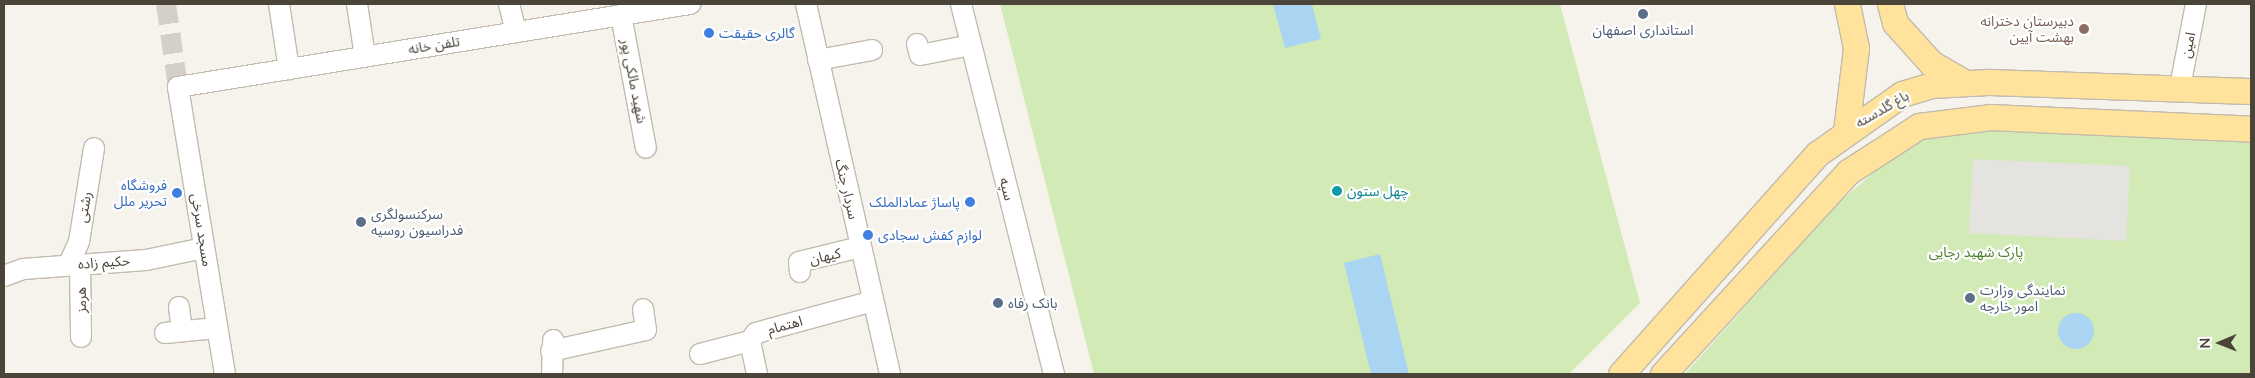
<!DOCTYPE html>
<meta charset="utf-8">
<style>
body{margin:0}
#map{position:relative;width:2255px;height:378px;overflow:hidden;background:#f6f3ec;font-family:Lato,"Noto Sans Arabic",sans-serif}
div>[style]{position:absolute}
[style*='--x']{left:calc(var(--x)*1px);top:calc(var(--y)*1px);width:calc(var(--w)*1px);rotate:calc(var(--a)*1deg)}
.green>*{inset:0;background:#d2eab5}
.parking>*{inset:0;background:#e5e3e0}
.water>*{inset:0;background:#a9d4f2}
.round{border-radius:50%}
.minor-tunnel>*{height:20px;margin-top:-10px;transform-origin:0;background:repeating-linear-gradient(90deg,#d4d0c8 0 20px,transparent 0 30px)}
.roads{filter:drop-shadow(1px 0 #c2bbae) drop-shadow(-1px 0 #c2bbae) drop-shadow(0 1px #c2bbae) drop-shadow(0 -1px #c2bbae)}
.minor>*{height:20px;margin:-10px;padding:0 10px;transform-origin:10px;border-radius:10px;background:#fff}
.major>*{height:25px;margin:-12.5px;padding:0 12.5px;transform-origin:12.5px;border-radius:12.5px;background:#ffe39c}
.dots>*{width:14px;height:14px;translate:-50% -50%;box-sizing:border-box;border:2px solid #fff;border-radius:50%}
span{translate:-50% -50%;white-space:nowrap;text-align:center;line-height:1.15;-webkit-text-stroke:4.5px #fff;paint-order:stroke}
.education-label{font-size:14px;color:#785e54}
.right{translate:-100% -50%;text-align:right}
.service-label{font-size:14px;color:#4e5e75}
.left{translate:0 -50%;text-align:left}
.shop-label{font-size:14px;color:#366cbe}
.street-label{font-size:14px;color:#4b4439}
.culture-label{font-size:14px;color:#0d838f}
.park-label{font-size:14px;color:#4a7f2a}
.frame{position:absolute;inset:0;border:5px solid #4b4439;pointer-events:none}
.north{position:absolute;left:2195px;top:318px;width:50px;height:50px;-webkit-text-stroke:4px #fff;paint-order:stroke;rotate:269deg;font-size:14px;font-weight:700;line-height:20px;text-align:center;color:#4b4439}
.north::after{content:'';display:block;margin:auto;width:18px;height:22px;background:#4b4439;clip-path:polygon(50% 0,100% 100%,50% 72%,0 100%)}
</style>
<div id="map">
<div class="green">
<div style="clip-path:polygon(1000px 4px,1560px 4px,1640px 303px,1569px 374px,1094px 374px)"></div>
<div style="clip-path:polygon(1948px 129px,2251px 138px,2251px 374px,1685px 374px,1837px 204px,1894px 155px)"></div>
</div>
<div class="parking">
<div style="clip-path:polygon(1973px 159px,2130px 166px,2126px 241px,1969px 233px)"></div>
</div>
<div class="water">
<div style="clip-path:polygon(1273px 4px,1312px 4px,1321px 39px,1285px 48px)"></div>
<div style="clip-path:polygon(1380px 254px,1409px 374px,1371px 374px,1344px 263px)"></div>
<div class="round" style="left:2058px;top:313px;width:36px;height:36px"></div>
</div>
<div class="minor-tunnel">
<div style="--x:166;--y:4;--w:84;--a:81.8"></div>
</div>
<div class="roads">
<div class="minor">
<div style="--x:279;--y:4;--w:66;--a:81.3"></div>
<div style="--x:357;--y:4;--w:53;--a:81.3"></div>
<div style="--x:509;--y:4;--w:29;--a:76"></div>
<div style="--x:806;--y:4;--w:379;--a:77.2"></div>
<div style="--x:961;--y:4;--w:382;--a:75.9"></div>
<div style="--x:621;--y:15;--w:135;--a:79.4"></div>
<div style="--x:917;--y:44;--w:11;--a:75"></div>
<div style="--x:920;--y:55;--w:52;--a:-11.1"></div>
<div style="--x:818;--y:60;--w:55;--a:-10.5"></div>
<div style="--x:2180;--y:87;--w:85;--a:-79.1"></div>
<div style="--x:69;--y:264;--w:24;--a:-66"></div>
<div style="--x:79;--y:242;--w:95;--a:-80.9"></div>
<div style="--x:80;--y:264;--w:73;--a:89.2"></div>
<div style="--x:800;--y:272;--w:10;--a:-96"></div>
<div style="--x:799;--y:262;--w:63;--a:-13.8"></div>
<div style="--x:4;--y:276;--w:20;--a:-20"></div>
<div style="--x:23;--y:269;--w:123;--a:-4.2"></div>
<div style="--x:146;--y:260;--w:59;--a:-11.7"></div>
<div style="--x:179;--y:307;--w:24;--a:83"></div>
<div style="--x:165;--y:333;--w:52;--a:-5.5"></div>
<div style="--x:750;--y:341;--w:34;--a:78"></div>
<div style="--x:551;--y:351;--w:97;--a:-12.5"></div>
<div style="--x:646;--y:330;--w:21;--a:-98"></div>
<div style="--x:700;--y:354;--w:52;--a:-14.6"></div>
<div style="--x:750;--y:341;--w:10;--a:-53"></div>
<div style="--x:756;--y:333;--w:121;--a:-15.3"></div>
<div style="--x:225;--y:374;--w:291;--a:-99.3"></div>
<div style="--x:178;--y:87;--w:519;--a:-9.21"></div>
<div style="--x:552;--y:374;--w:34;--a:-88"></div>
</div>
<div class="major">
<div style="--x:1890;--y:4;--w:20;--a:75"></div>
<div style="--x:1895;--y:23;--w:54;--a:48"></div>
<div style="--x:1931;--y:63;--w:39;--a:30"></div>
<div style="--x:1846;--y:131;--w:84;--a:-83.1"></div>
<div style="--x:1856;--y:48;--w:45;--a:-101.6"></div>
<div style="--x:1621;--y:374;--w:295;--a:-48.3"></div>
<div style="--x:1817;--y:154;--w:104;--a:-35.2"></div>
<div style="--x:1902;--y:94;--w:31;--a:-17"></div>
<div style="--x:1932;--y:85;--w:56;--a:-3.1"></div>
<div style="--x:1988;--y:82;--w:263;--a:2"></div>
<div style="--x:1663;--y:374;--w:274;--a:-47.5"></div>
<div style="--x:1848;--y:172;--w:85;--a:-32.9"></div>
<div style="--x:1919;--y:126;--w:73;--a:-7.1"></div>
<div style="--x:1991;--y:117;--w:260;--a:2.6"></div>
</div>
</div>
<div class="dots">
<div style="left:1643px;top:14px;background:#5c6f8a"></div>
<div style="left:2084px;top:29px;background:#8d6e63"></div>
<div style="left:709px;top:33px;background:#3f7fe0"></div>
<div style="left:1337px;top:191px;background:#0f9aa8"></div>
<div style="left:177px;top:193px;background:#3f7fe0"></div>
<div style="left:970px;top:202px;background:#3f7fe0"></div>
<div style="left:361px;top:222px;background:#5c6f8a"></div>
<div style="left:868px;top:235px;background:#3f7fe0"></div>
<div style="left:1970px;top:298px;background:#5c6f8a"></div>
<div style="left:998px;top:303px;background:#5c6f8a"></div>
</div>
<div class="education-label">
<span class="right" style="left:2074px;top:29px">دبیرستان دخترانه<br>بهشت آیین</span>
</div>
<div class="service-label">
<span style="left:1643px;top:30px">استانداری اصفهان</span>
<span class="left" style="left:371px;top:222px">سرکنسولگری<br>فدراسیون روسیه</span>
<span class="left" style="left:1980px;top:298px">نمایندگی وزارت<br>امور خارجه</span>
<span class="left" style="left:1008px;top:303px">بانک رفاه</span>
</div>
<div class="shop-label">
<span class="left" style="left:719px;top:33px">گالری حقیقت</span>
<span class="right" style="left:167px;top:193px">فروشگاه<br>تحریر ملل</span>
<span class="right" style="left:960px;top:202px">پاساژ عمادالملک</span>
<span class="left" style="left:878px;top:235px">لوازم کفش سجادی</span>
</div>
<div class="street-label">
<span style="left:434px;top:45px;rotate:-9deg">تلفن خانه</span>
<span style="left:2188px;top:45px;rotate:-79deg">امین</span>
<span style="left:634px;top:81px;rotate:79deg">شهید مالکی پور</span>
<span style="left:1882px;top:109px;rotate:-30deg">باغ گلدسته</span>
<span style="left:847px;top:189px;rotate:77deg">سردار جنگ</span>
<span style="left:1007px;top:189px;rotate:76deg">سپه</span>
<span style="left:84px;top:207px;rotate:-81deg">رشتی</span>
<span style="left:202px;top:230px;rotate:81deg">مسجد سرخی</span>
<span style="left:825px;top:256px;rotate:-13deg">کیهان</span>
<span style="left:104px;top:262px;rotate:-4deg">حکیم زاده</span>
<span style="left:81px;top:300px;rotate:-90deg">هرمز</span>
<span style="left:785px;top:325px;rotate:-15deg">اهتمام</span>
</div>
<div class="culture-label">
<span class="left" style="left:1347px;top:191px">چهل ستون</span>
</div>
<div class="park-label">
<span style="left:1976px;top:252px">پارک شهید رجایی</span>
</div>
<div class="frame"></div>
<div class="north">N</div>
</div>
